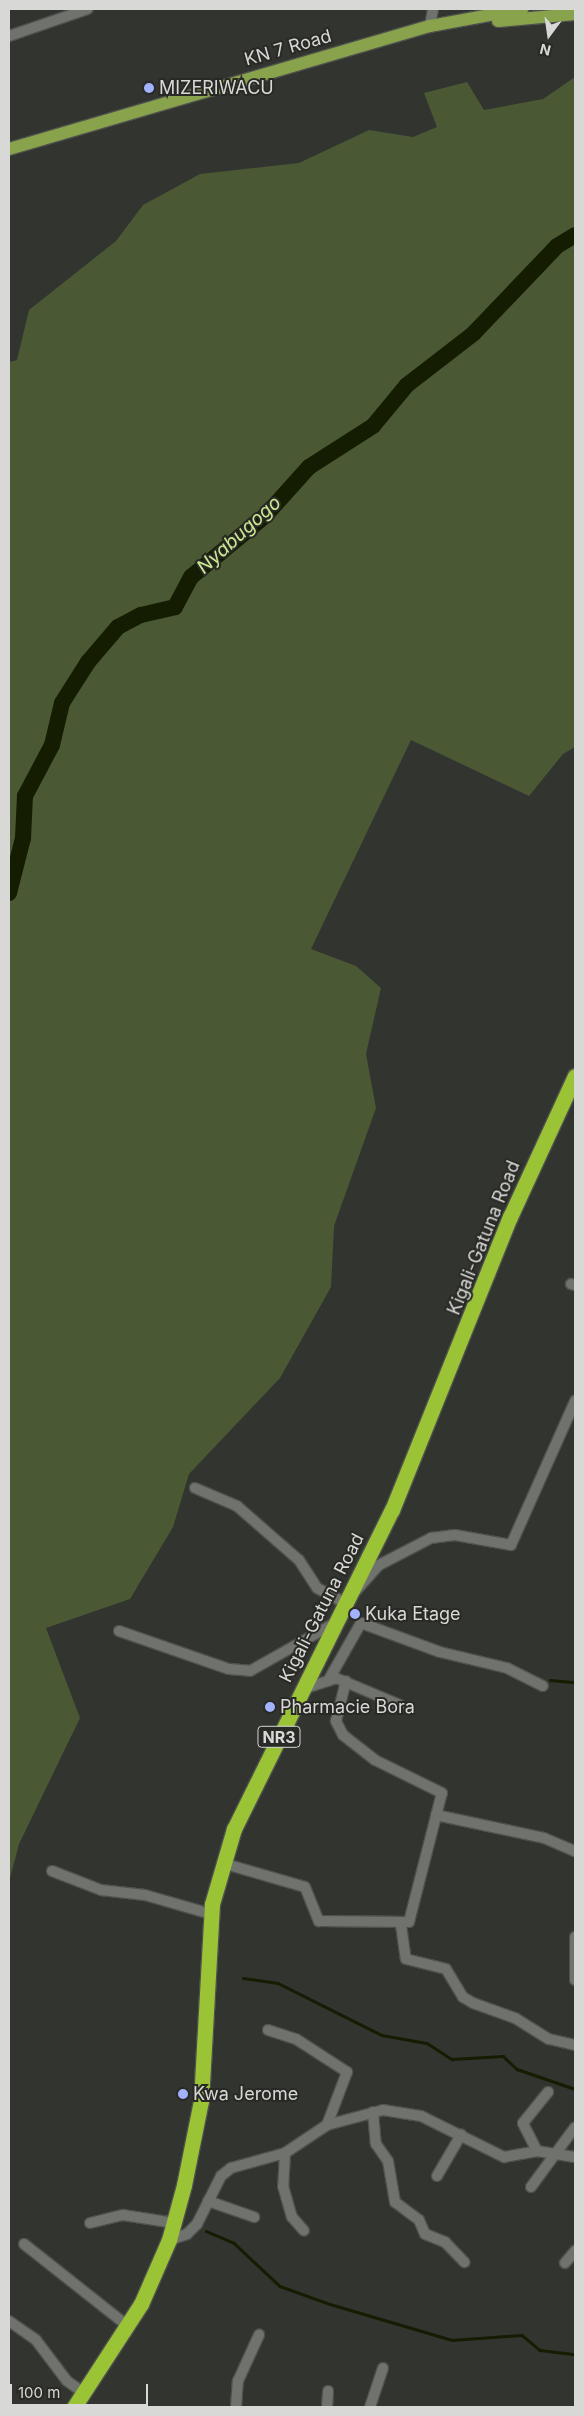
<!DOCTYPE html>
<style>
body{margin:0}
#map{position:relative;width:584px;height:2416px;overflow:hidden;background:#323430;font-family:Inter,sans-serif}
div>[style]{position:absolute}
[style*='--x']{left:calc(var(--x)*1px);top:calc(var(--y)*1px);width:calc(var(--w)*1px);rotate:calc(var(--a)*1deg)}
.green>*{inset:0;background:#4b5834}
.stream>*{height:2.5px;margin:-1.25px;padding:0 1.25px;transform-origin:1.25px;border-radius:1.25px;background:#141d01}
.river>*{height:16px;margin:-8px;padding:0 8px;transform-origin:8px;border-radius:8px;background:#141d01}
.roads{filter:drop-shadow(1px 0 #4f514d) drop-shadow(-1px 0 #4f514d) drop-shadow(0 1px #4f514d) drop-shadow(0 -1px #4f514d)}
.street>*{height:10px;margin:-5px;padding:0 5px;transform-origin:5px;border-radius:5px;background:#70726e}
.primary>*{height:12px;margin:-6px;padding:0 6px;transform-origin:6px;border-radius:6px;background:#89a34c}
.highway>*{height:15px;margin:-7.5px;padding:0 7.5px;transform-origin:7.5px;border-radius:7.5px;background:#9ac336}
.dots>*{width:14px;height:14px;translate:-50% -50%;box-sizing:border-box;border:2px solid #292a26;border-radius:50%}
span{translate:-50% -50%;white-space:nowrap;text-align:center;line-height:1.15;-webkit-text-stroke:4px #292a26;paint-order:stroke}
.shield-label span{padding:1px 4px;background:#292a26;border:1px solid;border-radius:4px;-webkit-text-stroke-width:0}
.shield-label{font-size:16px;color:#d8d9d6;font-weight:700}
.street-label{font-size:18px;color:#d8d9d6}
.poi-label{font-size:18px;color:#d8d9d6}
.left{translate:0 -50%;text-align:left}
.water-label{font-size:19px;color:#cbe993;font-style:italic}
.frame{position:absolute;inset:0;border:10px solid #d8d9d6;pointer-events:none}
.north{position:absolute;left:524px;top:10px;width:50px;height:50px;-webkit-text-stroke:4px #292a26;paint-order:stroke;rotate:194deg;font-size:14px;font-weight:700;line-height:20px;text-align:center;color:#d8d9d6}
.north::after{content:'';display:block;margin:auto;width:18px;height:22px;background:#d8d9d6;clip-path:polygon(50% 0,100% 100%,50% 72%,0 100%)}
.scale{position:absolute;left:10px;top:2384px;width:138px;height:22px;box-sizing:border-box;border:2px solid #d8d9d6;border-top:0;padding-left:6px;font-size:15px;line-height:18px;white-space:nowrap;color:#d8d9d6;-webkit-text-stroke:4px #292a26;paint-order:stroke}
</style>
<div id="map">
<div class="green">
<div style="clip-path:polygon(575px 77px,575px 747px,563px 754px,529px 796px,411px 740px,311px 949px,356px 966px,381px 988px,366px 1054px,376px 1108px,334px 1226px,331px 1287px,280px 1378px,189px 1474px,173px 1527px,130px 1599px,46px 1628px,80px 1718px,19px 1844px,9px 1882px,9px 362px,17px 360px,29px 310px,116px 241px,143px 205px,200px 174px,299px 163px,369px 130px,413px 137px,437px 127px,424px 93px,467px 82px,484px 110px,543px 99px)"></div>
</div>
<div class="stream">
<div style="--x:550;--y:1680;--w:25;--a:5"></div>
<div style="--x:243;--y:1978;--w:35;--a:8"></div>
<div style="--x:278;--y:1983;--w:116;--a:26.6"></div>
<div style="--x:382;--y:2035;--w:46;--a:10.1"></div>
<div style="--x:427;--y:2043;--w:30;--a:33"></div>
<div style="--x:452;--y:2059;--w:51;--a:-3.4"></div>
<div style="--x:503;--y:2056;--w:19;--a:43"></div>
<div style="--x:517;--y:2069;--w:61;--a:19"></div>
<div style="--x:206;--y:2231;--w:30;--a:23"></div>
<div style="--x:234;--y:2243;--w:63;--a:43.1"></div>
<div style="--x:280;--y:2286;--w:53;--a:19.8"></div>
<div style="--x:330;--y:2304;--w:127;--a:16.4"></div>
<div style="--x:452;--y:2340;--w:70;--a:-4.1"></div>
<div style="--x:522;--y:2335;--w:23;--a:40"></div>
<div style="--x:540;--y:2350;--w:35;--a:7"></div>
</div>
<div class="river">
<div style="--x:9;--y:893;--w:57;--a:-75.7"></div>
<div style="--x:23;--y:838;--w:42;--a:-87.3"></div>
<div style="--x:25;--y:796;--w:58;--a:-62.1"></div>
<div style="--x:52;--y:745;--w:43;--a:-76.6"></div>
<div style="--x:62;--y:703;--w:49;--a:-57.6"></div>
<div style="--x:88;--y:662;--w:46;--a:-49.4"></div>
<div style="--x:118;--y:627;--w:26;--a:-28"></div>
<div style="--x:141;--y:615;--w:35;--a:-13"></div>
<div style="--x:175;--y:607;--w:34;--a:-62"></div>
<div style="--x:191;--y:577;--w:96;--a:-39.5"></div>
<div style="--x:265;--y:516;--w:66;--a:-48.1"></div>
<div style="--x:309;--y:467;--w:76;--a:-32.6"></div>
<div style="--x:373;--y:426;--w:53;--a:-50.3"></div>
<div style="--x:407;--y:385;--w:83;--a:-37.7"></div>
<div style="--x:473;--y:334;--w:122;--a:-46.3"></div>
<div style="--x:557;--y:246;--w:21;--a:-31"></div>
</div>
<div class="roads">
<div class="street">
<div style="--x:430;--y:26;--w:17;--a:-80"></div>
<div style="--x:9;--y:36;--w:83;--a:-18.9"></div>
<div style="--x:571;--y:1284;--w:4;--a:14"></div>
<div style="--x:195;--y:1488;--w:46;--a:23.2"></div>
<div style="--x:237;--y:1506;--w:82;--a:41.1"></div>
<div style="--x:299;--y:1560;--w:33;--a:57"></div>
<div style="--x:317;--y:1588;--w:32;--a:28"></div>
<div style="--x:345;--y:1603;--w:51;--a:-48.2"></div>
<div style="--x:379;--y:1565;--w:59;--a:-27.4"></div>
<div style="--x:431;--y:1538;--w:24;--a:-7"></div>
<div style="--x:455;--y:1535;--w:57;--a:10.1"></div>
<div style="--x:511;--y:1545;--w:158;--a:-66"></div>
<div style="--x:119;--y:1631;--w:116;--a:19.1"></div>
<div style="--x:229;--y:1669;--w:21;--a:5"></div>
<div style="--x:250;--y:1671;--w:98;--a:-29.5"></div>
<div style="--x:328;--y:1681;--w:67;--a:-60.4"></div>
<div style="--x:361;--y:1623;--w:84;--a:20.2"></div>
<div style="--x:440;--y:1652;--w:69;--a:13.4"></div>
<div style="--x:507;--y:1668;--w:40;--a:26.6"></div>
<div style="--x:303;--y:1689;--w:35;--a:-18"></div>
<div style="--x:336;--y:1678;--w:69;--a:22.9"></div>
<div style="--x:436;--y:1815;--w:110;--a:12"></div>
<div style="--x:544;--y:1838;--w:34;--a:23"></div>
<div style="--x:222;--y:1863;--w:86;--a:16.1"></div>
<div style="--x:305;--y:1887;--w:37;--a:68"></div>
<div style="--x:319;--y:1921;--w:90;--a:0.6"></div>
<div style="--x:409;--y:1922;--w:133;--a:-75.7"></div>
<div style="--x:442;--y:1793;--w:75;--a:-153.8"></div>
<div style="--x:375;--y:1760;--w:41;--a:-142"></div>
<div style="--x:343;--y:1735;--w:16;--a:-117"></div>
<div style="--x:336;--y:1721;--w:41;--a:-76"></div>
<div style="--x:52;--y:1871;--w:53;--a:21.2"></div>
<div style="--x:101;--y:1890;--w:44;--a:6.5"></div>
<div style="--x:145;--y:1895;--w:69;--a:16.1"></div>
<div style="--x:401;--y:1925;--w:34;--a:82"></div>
<div style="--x:406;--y:1959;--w:41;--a:14"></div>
<div style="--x:446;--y:1969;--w:33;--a:59"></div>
<div style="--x:463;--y:1997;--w:12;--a:31"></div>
<div style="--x:473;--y:2003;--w:45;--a:19.7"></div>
<div style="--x:515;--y:2018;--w:40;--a:32"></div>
<div style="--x:549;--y:2039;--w:27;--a:13"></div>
<div style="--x:575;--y:1937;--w:43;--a:90"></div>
<div style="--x:268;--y:2030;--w:29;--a:18"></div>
<div style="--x:296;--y:2039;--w:61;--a:32.9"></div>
<div style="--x:347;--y:2072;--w:57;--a:110.7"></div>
<div style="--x:373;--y:2112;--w:32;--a:85"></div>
<div style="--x:376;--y:2144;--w:21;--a:55"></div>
<div style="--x:388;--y:2161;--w:42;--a:80.3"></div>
<div style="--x:395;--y:2202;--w:30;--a:37"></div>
<div style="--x:419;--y:2220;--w:15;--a:67"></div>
<div style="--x:425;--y:2234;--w:22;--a:22"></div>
<div style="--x:445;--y:2242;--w:28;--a:46"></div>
<div style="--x:537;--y:2151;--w:31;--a:-117"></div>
<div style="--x:523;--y:2123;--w:40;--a:-51"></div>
<div style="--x:285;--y:2153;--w:33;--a:93"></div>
<div style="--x:283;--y:2186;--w:32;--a:74"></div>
<div style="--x:292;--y:2217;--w:18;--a:49"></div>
<div style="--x:437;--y:2176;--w:48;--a:-59.7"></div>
<div style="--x:531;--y:2187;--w:74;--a:-53.7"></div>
<div style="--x:208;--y:2201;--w:49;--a:19.2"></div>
<div style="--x:90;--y:2223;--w:34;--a:-14"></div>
<div style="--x:123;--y:2215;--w:52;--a:8.9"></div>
<div style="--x:169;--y:2240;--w:19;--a:-18"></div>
<div style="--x:187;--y:2234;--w:14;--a:-45"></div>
<div style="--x:197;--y:2224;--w:54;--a:-63.4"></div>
<div style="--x:221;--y:2176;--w:13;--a:-39"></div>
<div style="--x:231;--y:2168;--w:56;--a:-15.5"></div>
<div style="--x:285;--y:2153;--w:50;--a:-33.7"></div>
<div style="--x:327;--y:2125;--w:58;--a:-15"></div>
<div style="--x:383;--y:2110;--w:38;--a:9"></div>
<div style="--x:421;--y:2116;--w:93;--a:26.3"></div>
<div style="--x:504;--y:2157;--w:34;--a:-10"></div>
<div style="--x:537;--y:2151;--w:38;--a:9"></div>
<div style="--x:24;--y:2244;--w:132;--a:38.3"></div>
<div style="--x:565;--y:2263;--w:16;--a:-50"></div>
<div style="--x:9;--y:2321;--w:33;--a:35"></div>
<div style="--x:36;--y:2340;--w:51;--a:52.9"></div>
<div style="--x:67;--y:2381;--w:21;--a:35"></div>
<div style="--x:236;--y:2407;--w:26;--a:-86"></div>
<div style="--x:238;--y:2381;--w:51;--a:-65.5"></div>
<div style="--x:327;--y:2407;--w:16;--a:-86"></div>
<div style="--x:370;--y:2407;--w:41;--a:-71.6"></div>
</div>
<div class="primary">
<div style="--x:498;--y:21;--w:77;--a:-5.2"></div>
<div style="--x:9;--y:149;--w:439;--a:-16.3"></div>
<div style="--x:430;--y:26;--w:94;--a:-10.5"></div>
</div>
<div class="highway">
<div style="--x:74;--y:2407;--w:123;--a:-57"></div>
<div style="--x:141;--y:2304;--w:70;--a:-66.4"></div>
<div style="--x:169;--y:2240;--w:57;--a:-74.7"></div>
<div style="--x:184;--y:2185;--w:86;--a:-78.6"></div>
<div style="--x:201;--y:2101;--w:197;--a:-86.8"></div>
<div style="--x:212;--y:1904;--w:78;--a:-73.7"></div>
<div style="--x:234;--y:1829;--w:356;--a:-63.7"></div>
<div style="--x:392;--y:1510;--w:316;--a:-68.1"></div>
<div style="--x:510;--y:1217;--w:155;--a:-65.3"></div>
</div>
</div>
<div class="dots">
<div style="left:149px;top:88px;background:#a3b2fd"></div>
<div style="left:355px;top:1614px;background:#a3b2fd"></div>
<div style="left:270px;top:1707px;background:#a3b2fd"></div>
<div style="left:183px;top:2094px;background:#a3b2fd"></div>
</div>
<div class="shield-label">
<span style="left:279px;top:1737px">NR3</span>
</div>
<div class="street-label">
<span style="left:288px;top:48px;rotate:-16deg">KN 7 Road</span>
<span style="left:484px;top:1238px;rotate:-68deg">Kigali-Gatuna Road</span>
<span style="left:322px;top:1608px;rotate:-63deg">Kigali-Gatuna Road</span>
</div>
<div class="poi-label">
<span class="left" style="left:159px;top:88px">MIZERIWACU</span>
<span class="left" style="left:365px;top:1614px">Kuka Etage</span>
<span class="left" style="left:280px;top:1707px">Pharmacie Bora</span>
<span class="left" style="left:193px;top:2094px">Kwa Jerome</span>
</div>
<div class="water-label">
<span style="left:239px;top:535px;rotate:-42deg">Nyabugogo</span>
</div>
<div class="frame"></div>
<div class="north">N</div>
<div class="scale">100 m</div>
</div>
